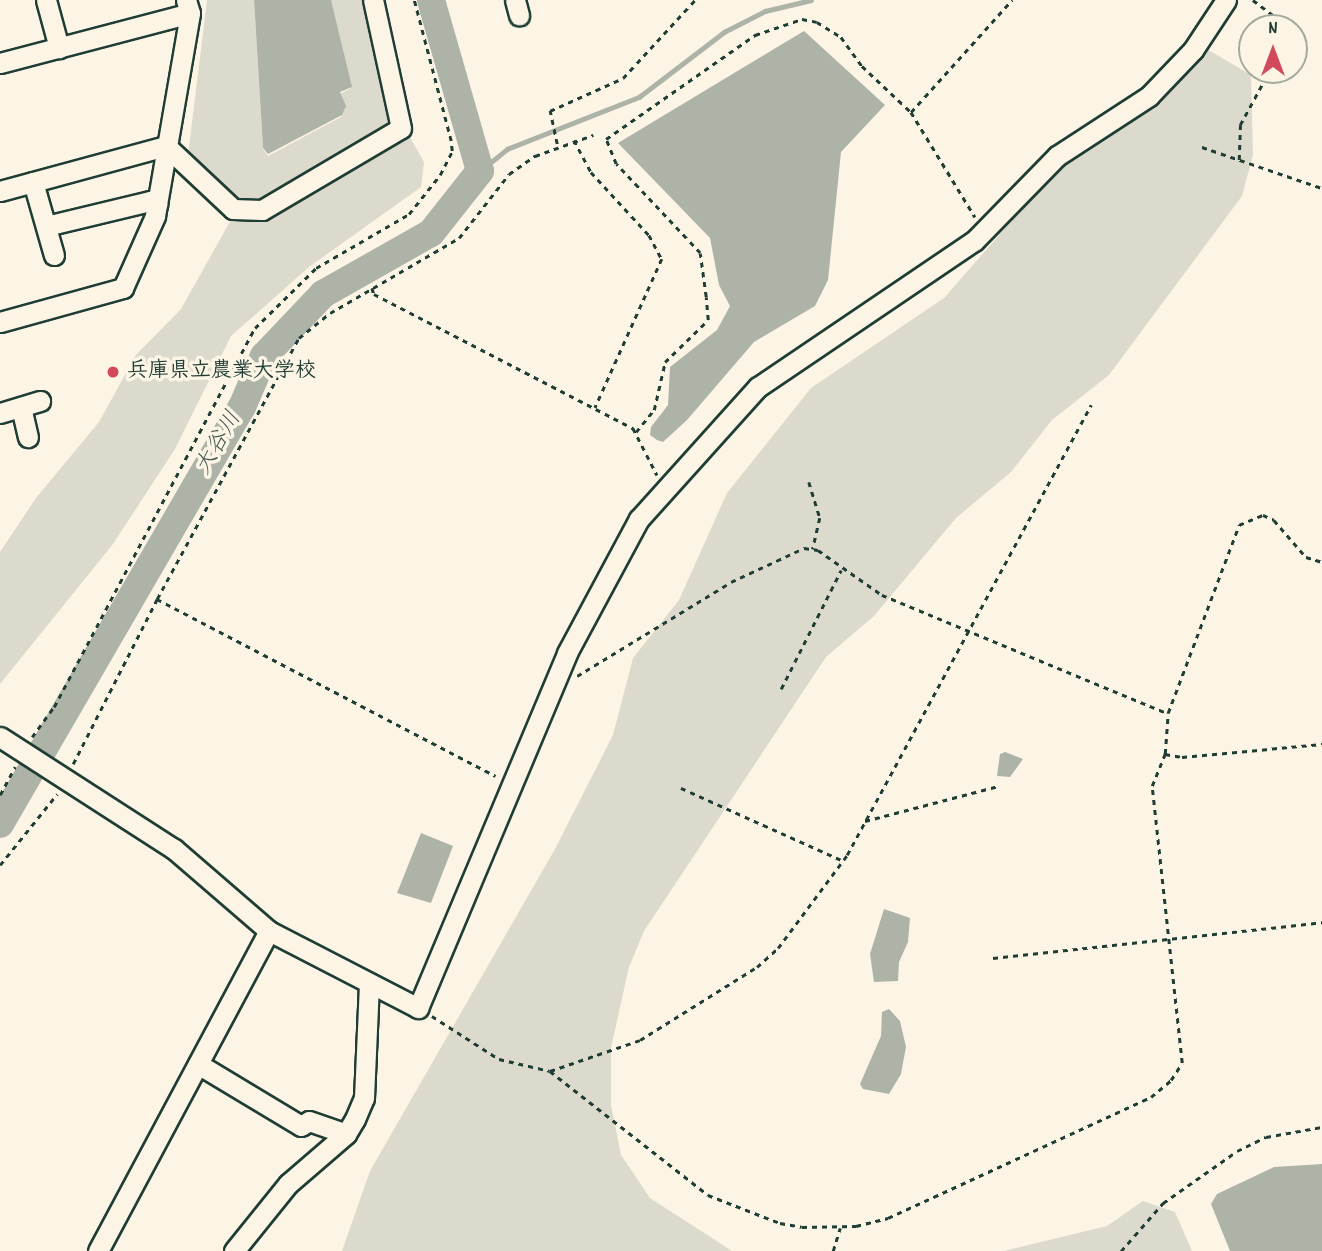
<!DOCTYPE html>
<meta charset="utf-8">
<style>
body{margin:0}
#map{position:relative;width:1322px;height:1251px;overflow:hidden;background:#fcf5e5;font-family:Dekko,"Klee One",sans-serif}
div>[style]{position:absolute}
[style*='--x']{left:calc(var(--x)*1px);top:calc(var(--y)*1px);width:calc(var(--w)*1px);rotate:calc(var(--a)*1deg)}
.green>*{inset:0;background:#dcdacc}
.water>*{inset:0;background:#aeb3a7}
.stream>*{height:4.5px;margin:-2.25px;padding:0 2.25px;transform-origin:2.25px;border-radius:2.25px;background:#aeb3a7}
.river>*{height:28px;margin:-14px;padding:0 14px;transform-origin:14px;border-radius:14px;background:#aeb3a7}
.path>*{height:2.5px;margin-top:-1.25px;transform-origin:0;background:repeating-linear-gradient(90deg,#1f3d34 0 5px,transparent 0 10px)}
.roads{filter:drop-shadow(2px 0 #1f3d34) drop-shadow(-2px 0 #1f3d34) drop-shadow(0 2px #1f3d34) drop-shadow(0 -2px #1f3d34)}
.minor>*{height:19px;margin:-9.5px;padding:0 9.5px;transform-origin:9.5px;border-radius:9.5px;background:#fcf5e5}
.dots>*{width:19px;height:19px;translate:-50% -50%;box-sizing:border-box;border:4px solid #fcf5e5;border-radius:50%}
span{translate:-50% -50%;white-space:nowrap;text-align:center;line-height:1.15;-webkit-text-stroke:7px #fcf5e5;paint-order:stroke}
.poi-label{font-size:21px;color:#1f3d34;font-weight:700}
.left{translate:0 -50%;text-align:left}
.water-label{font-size:23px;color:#435a51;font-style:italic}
.north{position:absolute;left:1238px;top:14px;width:70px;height:70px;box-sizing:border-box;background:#fcf5e5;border:2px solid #a4ab9e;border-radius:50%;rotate:0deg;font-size:19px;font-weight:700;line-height:28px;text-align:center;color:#1f3d34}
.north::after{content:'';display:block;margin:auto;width:24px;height:32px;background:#d1495b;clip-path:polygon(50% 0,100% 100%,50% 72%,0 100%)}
</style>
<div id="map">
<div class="green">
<div style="clip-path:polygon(207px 0,254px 0,263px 149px,268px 156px,341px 117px,345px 108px,340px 94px,351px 88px,330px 0,362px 0,392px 118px,389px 126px,259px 202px,236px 198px,188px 155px)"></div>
<div style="clip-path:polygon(1200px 45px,1251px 75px,1253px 155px,1242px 196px,1109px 375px,1052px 420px,1011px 472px,956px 518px,874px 616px,826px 657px,644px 931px,629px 967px,611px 1048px,611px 1105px,621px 1155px,650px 1198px,732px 1251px,342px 1251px,370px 1171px,555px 849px,613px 735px,633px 658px,679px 600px,727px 493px,811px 388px,944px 298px,1063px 162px)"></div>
<div style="clip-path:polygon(407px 132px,424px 162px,421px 187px,309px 267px,231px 336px,175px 449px,113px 544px,0 684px,0 552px,36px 498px,99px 422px,136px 355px,181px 309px,232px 218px,258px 220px,271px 214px)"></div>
<div style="clip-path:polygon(1143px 1201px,1175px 1212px,1192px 1251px,1004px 1251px,1107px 1226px)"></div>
</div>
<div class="water">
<div style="clip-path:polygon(254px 0,331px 0,352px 87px,340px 92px,346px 106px,342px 115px,268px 154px,263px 148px)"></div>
<div style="clip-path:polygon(804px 31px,885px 105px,841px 152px,828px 280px,815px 306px,754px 342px,687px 420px,663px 442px,657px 440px,650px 435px,651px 427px,668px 405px,670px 367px,717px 330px,730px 306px,719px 285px,710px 238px,618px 143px)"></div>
<div style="clip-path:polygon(1005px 752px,1023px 759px,1010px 777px,997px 776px,1000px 754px)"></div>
<div style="clip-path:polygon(421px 833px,453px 846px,431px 903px,397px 893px)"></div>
<div style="clip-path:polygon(884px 909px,910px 918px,908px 942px,899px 962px,898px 981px,874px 982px,870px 954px)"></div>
<div style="clip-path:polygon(889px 1009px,900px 1021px,906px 1047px,901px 1074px,889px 1094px,863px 1089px,860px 1084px,881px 1036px,882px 1012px)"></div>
<div style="clip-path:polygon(1322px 1164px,1322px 1251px,1230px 1251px,1211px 1204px,1217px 1194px,1274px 1167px)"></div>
</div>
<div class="stream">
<div style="--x:480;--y:171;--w:35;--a:-39"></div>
<div style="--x:507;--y:149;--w:142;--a:-21.5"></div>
<div style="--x:639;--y:97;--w:107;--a:-37.4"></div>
<div style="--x:724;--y:32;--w:46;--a:-27.1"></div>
<div style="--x:765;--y:11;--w:47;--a:-13.4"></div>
</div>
<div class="river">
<div style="--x:0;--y:824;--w:482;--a:-59.9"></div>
<div style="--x:242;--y:407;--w:56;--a:-66.7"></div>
<div style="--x:264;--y:356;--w:86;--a:-46.4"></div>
<div style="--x:323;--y:294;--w:124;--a:-29.5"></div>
<div style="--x:431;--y:233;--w:79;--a:-51.7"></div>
<div style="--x:480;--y:171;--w:178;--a:-106"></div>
</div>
<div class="path">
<div style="--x:1253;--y:0;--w:30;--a:37"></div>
<div style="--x:1277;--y:18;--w:10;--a:73"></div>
<div style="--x:911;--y:112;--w:151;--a:-48"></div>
<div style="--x:574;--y:140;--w:36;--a:62"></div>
<div style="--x:591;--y:172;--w:86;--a:47.4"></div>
<div style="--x:649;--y:235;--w:27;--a:62"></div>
<div style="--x:662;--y:259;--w:163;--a:114.2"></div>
<div style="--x:557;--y:144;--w:34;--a:-102"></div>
<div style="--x:550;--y:111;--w:80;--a:-24.3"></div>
<div style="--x:623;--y:78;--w:106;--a:-47.3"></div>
<div style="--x:1202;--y:147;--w:127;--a:18.9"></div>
<div style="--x:1239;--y:160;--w:35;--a:-88"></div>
<div style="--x:1240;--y:125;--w:63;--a:-61.4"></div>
<div style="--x:372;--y:288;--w:6;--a:72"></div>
<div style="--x:374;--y:294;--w:292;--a:27.4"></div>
<div style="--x:633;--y:428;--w:53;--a:62.9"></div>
<div style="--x:636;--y:432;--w:28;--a:-51"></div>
<div style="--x:654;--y:410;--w:49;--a:-77.1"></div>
<div style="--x:665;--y:362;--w:60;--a:-44.3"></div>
<div style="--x:708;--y:320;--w:23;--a:-95"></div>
<div style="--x:706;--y:297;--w:44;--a:-97.8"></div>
<div style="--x:700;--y:253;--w:122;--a:-133.3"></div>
<div style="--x:616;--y:164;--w:27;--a:-112"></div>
<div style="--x:606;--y:139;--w:182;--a:-34.9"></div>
<div style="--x:755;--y:35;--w:50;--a:-18.8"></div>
<div style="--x:802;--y:19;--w:15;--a:11"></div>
<div style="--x:817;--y:22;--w:28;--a:32"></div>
<div style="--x:841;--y:37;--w:36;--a:54"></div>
<div style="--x:862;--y:66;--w:67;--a:43.2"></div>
<div style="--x:911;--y:112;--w:123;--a:58.6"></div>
<div style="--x:809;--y:482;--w:38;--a:73"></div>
<div style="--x:820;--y:518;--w:32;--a:103"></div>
<div style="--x:157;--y:599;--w:382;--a:27.6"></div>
<div style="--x:577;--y:676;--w:180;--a:-31.4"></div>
<div style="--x:731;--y:582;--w:81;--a:-25"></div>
<div style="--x:804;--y:548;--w:14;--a:8"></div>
<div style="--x:818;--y:550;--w:78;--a:35.1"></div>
<div style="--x:882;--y:595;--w:308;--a:22.5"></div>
<div style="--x:781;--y:689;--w:133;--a:-63.2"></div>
<div style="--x:32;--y:737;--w:37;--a:-54"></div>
<div style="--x:54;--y:707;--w:429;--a:-62.1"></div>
<div style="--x:255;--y:328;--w:86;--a:-44.5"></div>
<div style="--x:316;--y:268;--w:108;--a:-30.1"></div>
<div style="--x:409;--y:214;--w:50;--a:-51.5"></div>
<div style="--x:440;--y:175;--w:27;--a:-63"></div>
<div style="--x:452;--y:151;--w:10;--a:-96"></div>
<div style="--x:451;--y:141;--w:146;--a:-104.7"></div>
<div style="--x:1165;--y:754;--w:17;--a:10"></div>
<div style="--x:1182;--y:757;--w:141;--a:-5.3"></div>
<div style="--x:73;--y:764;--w:185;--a:-63"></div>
<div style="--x:157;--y:599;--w:297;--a:-61.5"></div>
<div style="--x:299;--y:338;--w:40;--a:-39"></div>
<div style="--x:330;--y:313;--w:149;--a:-30.2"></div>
<div style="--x:459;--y:238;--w:81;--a:-52"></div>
<div style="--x:509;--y:174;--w:32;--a:-35"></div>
<div style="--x:535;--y:156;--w:62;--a:-19.9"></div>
<div style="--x:681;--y:788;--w:175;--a:24.2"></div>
<div style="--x:0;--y:795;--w:32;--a:-62"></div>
<div style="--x:865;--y:821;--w:138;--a:-14.7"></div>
<div style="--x:0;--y:865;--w:91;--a:-51.2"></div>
<div style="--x:993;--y:958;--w:331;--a:-6.2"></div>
<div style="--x:432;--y:1016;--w:80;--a:32.7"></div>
<div style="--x:499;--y:1059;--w:52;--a:13.2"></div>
<div style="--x:550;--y:1071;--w:95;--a:-19"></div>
<div style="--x:640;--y:1040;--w:138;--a:-32"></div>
<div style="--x:757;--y:967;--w:28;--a:-42"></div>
<div style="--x:778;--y:948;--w:116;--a:-53.4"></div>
<div style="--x:847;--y:855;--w:512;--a:-61.53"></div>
<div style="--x:550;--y:1071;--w:201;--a:38.1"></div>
<div style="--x:708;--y:1195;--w:77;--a:21.3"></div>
<div style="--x:780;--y:1223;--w:22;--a:10"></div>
<div style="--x:802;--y:1227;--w:54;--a:-1.1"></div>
<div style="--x:856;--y:1226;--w:33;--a:-14"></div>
<div style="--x:888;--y:1218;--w:289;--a:-24.7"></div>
<div style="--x:1151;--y:1097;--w:26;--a:-40"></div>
<div style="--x:1171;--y:1080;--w:20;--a:-57"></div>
<div style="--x:1182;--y:1063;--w:279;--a:-96.2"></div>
<div style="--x:1152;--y:786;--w:35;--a:-68"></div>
<div style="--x:1165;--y:754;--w:41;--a:-85.8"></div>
<div style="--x:1168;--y:713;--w:201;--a:-69.3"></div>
<div style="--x:1239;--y:525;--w:26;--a:-23"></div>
<div style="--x:1263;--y:515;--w:12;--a:24"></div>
<div style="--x:1274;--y:520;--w:49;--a:49.1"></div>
<div style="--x:1306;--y:557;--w:17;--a:17"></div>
<div style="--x:833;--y:1251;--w:24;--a:-73"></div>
<div style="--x:1121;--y:1251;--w:64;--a:-48.8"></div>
<div style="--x:1163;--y:1203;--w:90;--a:-35.1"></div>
<div style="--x:1237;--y:1151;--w:32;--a:-26"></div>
<div style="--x:1266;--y:1137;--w:57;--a:-10.1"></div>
</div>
<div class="roads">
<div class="minor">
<div style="--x:46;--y:0;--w:50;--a:74.8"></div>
<div style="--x:515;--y:0;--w:16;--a:75"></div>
<div style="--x:0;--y:63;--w:196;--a:-14.7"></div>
<div style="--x:33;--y:182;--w:76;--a:74"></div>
<div style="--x:0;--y:191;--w:172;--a:-15.2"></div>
<div style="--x:166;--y:146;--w:92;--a:43.2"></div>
<div style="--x:233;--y:209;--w:29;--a:2"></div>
<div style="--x:262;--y:210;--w:161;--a:-30.5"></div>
<div style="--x:401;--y:128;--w:131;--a:-102.3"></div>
<div style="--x:46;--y:226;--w:107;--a:-13.5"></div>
<div style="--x:150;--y:201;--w:8;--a:23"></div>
<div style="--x:0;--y:322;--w:128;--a:-15.5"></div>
<div style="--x:123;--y:288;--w:79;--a:-66"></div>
<div style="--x:155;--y:216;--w:206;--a:-80.2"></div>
<div style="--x:190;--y:13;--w:14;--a:-107"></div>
<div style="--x:21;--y:407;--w:31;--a:77"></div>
<div style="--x:0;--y:413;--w:42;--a:-16.7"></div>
<div style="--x:0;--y:737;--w:207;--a:32.8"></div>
<div style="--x:174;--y:849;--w:125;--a:40.8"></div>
<div style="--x:269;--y:931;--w:168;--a:27.3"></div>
<div style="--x:418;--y:1008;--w:385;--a:-67.2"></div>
<div style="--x:567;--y:653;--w:152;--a:-61.8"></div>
<div style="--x:639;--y:519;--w:178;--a:-48"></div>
<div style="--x:758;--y:387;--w:261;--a:-34.1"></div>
<div style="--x:974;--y:241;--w:119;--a:-45.7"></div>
<div style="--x:1057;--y:156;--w:110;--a:-33.1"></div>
<div style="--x:1149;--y:96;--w:64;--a:-46.3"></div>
<div style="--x:1193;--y:50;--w:60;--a:-56.6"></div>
<div style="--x:198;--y:1064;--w:120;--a:31"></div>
<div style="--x:301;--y:1126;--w:9;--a:-32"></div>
<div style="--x:309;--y:1121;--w:39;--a:19"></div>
<div style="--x:98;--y:1251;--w:363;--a:-61.9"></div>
<div style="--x:234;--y:1251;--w:86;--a:-51.1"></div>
<div style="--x:288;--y:1184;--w:77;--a:-40.8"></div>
<div style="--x:346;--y:1134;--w:17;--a:-59"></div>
<div style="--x:355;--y:1119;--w:23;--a:-67"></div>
<div style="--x:364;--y:1098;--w:113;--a:-87.5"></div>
</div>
</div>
<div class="dots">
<div style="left:113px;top:372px;background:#d1495b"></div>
</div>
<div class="poi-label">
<span class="left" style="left:127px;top:372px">兵庫県立農業大学校</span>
</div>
<div class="water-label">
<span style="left:220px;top:444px;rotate:-60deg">大谷川</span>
</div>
<div class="north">N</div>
</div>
